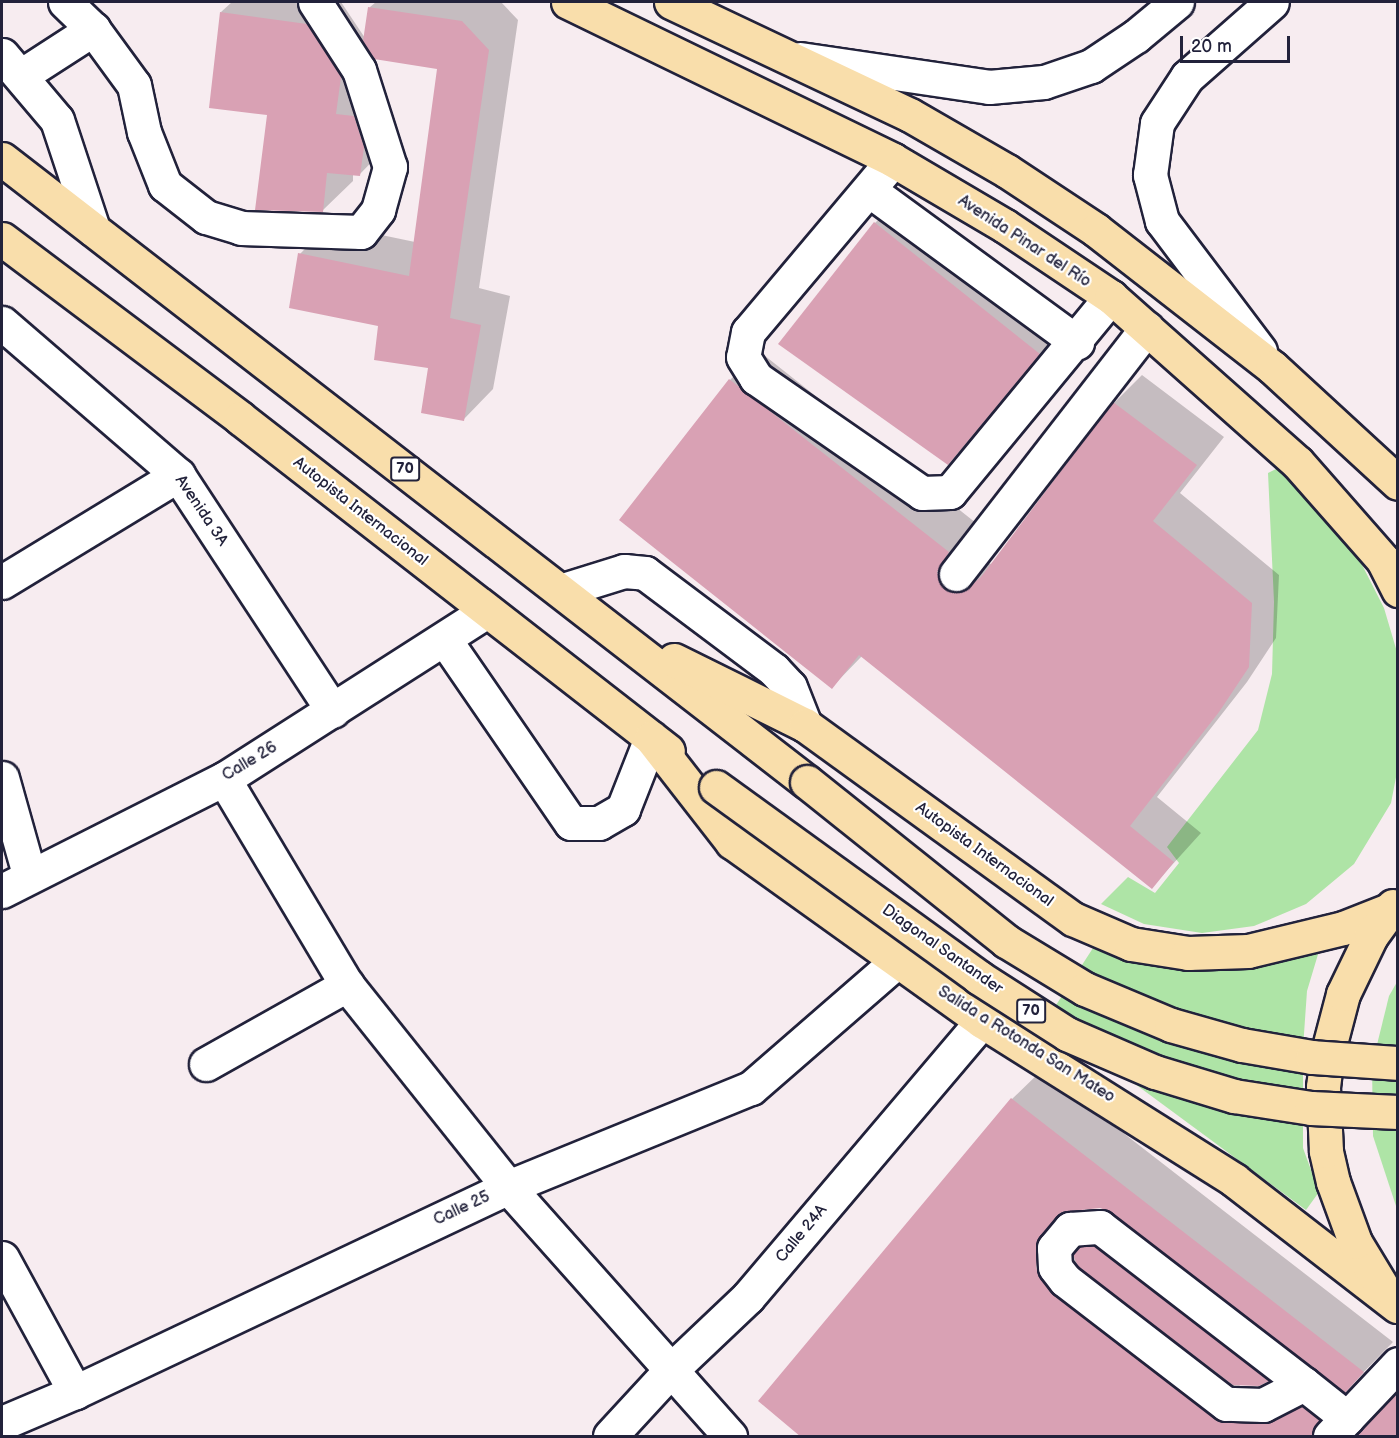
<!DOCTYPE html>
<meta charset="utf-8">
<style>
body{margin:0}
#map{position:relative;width:1399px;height:1438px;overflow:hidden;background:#f7ecf0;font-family:"Balsamiq Sans",sans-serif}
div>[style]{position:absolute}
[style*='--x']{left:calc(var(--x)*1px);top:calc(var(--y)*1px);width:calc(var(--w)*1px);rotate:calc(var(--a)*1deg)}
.green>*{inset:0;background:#aee4a6}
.shadow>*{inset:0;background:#0003}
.building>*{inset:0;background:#d9a1b4}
.roads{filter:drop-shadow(2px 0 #22223b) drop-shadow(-2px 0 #22223b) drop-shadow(0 2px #22223b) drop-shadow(0 -2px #22223b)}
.minor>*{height:33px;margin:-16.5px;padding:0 16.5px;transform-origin:16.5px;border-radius:16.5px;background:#fff}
.major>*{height:33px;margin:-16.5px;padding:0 16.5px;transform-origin:16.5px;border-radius:16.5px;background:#f9deab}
.bridges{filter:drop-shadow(2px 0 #22223b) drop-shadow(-2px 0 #22223b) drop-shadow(0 2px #22223b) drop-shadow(0 -2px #22223b)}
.major-bridge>*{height:33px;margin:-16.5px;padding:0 16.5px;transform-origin:16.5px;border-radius:16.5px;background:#f9deab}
span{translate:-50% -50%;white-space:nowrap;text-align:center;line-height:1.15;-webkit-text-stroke:4.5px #fff;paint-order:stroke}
.shield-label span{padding:2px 4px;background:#fff;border:2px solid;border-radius:4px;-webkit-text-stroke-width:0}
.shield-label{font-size:15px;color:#22223b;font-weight:700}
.street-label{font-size:16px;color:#22223b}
.frame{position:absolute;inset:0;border:3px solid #22223b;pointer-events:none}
.scale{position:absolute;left:1180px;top:36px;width:110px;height:27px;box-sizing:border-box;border:3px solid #22223b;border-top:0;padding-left:8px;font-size:18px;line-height:21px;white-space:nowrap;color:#22223b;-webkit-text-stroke:4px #fff;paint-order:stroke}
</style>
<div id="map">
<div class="green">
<div style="clip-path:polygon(1280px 467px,1355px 551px,1384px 608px,1397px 652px,1398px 767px,1391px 803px,1354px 864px,1306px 904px,1254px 926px,1202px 933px,1144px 924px,1101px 904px,1128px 877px,1155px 893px,1179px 863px,1167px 847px,1258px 730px,1272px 674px,1274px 602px,1268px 473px)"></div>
<div style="clip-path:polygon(1093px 948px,1212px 971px,1261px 966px,1319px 951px,1307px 991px,1303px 1048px,1303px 1148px,1319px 1192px,1306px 1210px,1047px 1019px)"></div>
<div style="clip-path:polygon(1397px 982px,1397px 1209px,1373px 1136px,1372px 1065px,1389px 996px)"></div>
</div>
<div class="shadow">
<div style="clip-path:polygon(232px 2px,341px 2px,365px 38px,370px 7px,376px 2px,501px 2px,518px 20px,479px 288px,510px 296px,493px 389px,464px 419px,429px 367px,300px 254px,329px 224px,415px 242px,439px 68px,370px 50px,365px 84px,384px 87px,393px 116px,389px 144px,360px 174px,353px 174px,353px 181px,323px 210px,221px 12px)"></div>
<div style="clip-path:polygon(905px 193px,1068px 324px,977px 433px,948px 463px,780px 343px,875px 223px)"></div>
<div style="clip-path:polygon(759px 351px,976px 523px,973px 561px,992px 564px,1114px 403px,1142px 375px,1224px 437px,1180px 493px,1279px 575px,1276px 638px,1247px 682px,1157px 797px,1201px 833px,1152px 887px,862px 656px,832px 687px,621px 520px,730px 380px)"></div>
<div style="clip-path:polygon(evenodd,1042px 1070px,1393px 1342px,1347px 1389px,1341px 1400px,1355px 1425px,1373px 1420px,1398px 1394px,1398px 1436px,804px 1436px,1012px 1099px,1042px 1070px,1100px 1207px,1121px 1217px,1111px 1218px,1076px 1254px,1066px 1238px,1068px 1210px,1100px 1207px,1042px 1070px,1295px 1352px,1329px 1379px,1294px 1395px,1245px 1390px,1238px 1384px,1258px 1385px,1268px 1380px,1295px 1352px)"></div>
</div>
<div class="building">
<div style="clip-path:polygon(368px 7px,462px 21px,489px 50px,450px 318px,481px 325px,464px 421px,421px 413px,428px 368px,374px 360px,378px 326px,289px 308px,298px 253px,409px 276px,437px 69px,374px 59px,363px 41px)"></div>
<div style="clip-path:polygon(220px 12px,307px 24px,341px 77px,336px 114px,354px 116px,364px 147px,360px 176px,327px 173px,323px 212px,255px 210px,267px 115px,209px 108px)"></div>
<div style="clip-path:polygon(874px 222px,1040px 354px,948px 465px,778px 344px)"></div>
<div style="clip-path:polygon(729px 379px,949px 552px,937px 572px,944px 588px,953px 592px,964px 591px,981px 577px,1113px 402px,1197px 465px,1153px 521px,1252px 603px,1249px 667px,1219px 712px,1130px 826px,1174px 862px,1152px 889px,859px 655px,832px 689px,619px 520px)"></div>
<div style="clip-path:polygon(1011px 1098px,1364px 1372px,1345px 1393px,1111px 1212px,1100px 1208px,1062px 1212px,1040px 1236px,1036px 1268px,1050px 1292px,1215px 1419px,1263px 1424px,1302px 1406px,1319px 1420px,1312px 1437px,801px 1437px,758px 1401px)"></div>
<div style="clip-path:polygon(1094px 1246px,1269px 1381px,1259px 1386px,1233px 1385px,1078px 1267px,1073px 1254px,1079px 1247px)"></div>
<div style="clip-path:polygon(1394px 1395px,1398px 1398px,1398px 1437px,1355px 1437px)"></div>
</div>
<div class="roads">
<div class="minor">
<div style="--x:65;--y:2;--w:39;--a:44"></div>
<div style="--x:93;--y:29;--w:69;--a:53.8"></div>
<div style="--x:134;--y:85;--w:48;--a:78"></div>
<div style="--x:144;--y:132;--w:57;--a:68.4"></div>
<div style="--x:165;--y:185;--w:52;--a:38"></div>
<div style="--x:206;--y:217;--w:37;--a:17"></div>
<div style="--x:241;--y:228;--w:120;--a:1.9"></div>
<div style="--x:361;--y:232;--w:28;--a:-52"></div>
<div style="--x:378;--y:210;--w:45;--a:-74.4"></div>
<div style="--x:390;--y:167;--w:102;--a:-107.7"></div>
<div style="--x:359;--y:70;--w:81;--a:-122.9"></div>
<div style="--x:2;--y:55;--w:85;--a:49.8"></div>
<div style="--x:57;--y:120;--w:115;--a:71.7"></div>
<div style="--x:800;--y:59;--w:191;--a:8.4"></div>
<div style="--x:989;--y:87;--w:55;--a:-5.2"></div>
<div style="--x:1044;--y:82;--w:50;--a:-18.8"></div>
<div style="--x:1091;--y:66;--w:54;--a:-33.7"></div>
<div style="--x:1136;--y:36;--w:53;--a:-39.7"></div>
<div style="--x:22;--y:75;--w:85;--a:-32.9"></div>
<div style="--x:893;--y:160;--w:225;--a:130.1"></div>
<div style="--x:748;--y:332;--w:25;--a:101"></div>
<div style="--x:743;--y:357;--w:25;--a:58"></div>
<div style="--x:756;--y:378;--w:202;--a:34.7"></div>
<div style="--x:922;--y:493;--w:28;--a:-2"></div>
<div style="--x:950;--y:492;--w:253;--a:-50.5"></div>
<div style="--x:869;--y:190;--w:258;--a:36.2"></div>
<div style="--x:2;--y:323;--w:233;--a:40.8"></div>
<div style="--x:178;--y:475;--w:282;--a:56.7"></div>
<div style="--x:1260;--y:351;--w:163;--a:-127"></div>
<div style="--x:1162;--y:221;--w:48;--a:-104.6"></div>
<div style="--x:1150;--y:175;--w:52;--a:-82.3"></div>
<div style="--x:1157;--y:123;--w:55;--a:-56.9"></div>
<div style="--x:1187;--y:77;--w:113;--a:-41.4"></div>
<div style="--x:956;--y:574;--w:311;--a:-52.2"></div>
<div style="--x:2;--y:582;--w:206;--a:-31.3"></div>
<div style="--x:563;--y:590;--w:64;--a:-17.3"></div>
<div style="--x:624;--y:571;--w:21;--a:5"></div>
<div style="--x:645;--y:573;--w:161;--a:36.9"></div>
<div style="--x:774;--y:670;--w:23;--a:47"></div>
<div style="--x:790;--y:687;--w:41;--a:68.5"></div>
<div style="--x:445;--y:640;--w:222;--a:55.5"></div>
<div style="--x:571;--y:823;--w:28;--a:0"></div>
<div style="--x:599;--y:823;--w:28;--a:-30"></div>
<div style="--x:623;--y:809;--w:76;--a:-68.5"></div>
<div style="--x:2;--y:778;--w:100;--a:74.3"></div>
<div style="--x:224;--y:779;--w:240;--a:59.2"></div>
<div style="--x:347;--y:985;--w:258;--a:51.4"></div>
<div style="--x:508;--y:1187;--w:334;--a:48.3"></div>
<div style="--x:2;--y:891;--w:249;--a:-26.8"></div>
<div style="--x:224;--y:779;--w:312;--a:-32.6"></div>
<div style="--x:206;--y:1064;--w:162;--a:-29.3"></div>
<div style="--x:2;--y:1258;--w:153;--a:61.4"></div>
<div style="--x:1304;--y:1384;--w:46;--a:152.9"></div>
<div style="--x:1263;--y:1405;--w:37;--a:-178"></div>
<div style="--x:1226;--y:1404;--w:203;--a:-142.4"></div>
<div style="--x:1065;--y:1280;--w:16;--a:-128"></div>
<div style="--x:1055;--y:1267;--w:19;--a:-93"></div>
<div style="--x:1054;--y:1248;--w:25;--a:-50"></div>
<div style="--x:1070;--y:1229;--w:30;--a:-4"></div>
<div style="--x:1100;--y:1227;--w:257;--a:37.6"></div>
<div style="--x:1304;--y:1384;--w:55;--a:38.3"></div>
<div style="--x:2;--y:1423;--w:79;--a:-23"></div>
<div style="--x:75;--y:1392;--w:479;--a:-25.3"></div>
<div style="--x:508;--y:1187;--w:262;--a:-22.2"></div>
<div style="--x:751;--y:1088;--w:194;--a:-41"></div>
<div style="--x:610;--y:1436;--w:87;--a:-47.3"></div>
<div style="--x:669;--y:1372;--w:109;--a:-43.5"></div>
<div style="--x:748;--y:1297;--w:362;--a:-49.7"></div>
<div style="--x:1330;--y:1436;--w:99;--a:-46.6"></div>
</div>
<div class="major">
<div style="--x:568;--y:2;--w:361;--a:25.9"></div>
<div style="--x:893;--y:160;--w:130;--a:30.5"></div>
<div style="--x:1005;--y:226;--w:128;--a:33.8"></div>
<div style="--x:1111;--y:297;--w:249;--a:41.6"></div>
<div style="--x:1297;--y:462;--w:130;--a:48.7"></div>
<div style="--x:1383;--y:560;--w:34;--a:63"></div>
<div style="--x:671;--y:2;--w:264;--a:25.3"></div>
<div style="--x:910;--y:115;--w:112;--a:30"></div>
<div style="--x:1007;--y:171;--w:107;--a:33.5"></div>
<div style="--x:1096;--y:230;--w:223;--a:37.9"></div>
<div style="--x:1272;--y:367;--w:171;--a:42.6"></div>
<div style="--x:2;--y:159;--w:1018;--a:37.74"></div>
<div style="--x:2;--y:239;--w:298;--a:36.9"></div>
<div style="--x:240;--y:418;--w:542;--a:37.88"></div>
<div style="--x:674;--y:660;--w:146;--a:26.4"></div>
<div style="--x:805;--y:725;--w:331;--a:35.9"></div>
<div style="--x:1073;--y:919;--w:63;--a:23.3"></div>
<div style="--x:1131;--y:944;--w:58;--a:9"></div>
<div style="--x:1188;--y:953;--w:60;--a:-1.9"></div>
<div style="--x:1248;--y:951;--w:98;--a:-13.6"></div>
<div style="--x:1343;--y:928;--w:49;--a:-21.4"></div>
<div style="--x:651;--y:738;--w:132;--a:52.1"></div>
<div style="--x:732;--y:842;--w:307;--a:35.6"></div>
<div style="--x:982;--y:1021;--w:298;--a:32.2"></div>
<div style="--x:1234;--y:1180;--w:206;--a:37.7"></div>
<div style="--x:1381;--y:1285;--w:50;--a:-121.2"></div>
<div style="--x:1355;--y:1242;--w:64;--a:-110.1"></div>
<div style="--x:1333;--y:1182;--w:32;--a:-103"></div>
<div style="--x:1326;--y:1151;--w:64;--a:-92.7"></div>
<div style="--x:1323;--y:1087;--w:32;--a:-83"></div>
<div style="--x:1327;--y:1055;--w:63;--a:-75.3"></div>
<div style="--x:1343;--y:994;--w:64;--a:-64.2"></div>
<div style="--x:1371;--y:936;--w:37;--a:-54"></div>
</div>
</div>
<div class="bridges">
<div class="major-bridge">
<div style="--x:807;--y:782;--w:255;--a:38.6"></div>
<div style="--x:1006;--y:941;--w:92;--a:31.3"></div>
<div style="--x:1085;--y:989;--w:93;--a:22.7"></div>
<div style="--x:1171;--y:1025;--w:74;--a:15.7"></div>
<div style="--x:1242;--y:1045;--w:71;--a:9.7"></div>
<div style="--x:1312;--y:1057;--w:86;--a:4"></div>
<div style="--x:716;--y:787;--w:324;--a:35.9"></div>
<div style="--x:978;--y:977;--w:106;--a:32.6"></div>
<div style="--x:1067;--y:1034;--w:96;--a:23.4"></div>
<div style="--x:1155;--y:1072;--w:83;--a:16.9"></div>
<div style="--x:1234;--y:1096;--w:78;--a:8.9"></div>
<div style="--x:1311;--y:1108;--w:87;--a:2.6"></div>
</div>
</div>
<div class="shield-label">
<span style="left:405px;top:469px">70</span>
<span style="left:1031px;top:1011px">70</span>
</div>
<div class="street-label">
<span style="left:1024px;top:242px;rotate:33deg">Avenida Pinar del Río</span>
<span style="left:201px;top:511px;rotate:56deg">Avenida 3A</span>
<span style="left:360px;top:512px;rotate:38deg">Autopista Internacional</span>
<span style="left:250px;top:762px;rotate:-31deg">Calle 26</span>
<span style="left:984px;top:855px;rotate:36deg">Autopista Internacional</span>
<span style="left:942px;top:950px;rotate:35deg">Diagonal Santander</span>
<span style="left:1026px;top:1045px;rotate:32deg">Salida a Rotonda San Mateo</span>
<span style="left:462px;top:1209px;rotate:-25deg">Calle 25</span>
<span style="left:802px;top:1234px;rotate:-50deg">Calle 24A</span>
</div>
<div class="frame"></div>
<div class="scale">20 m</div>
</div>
